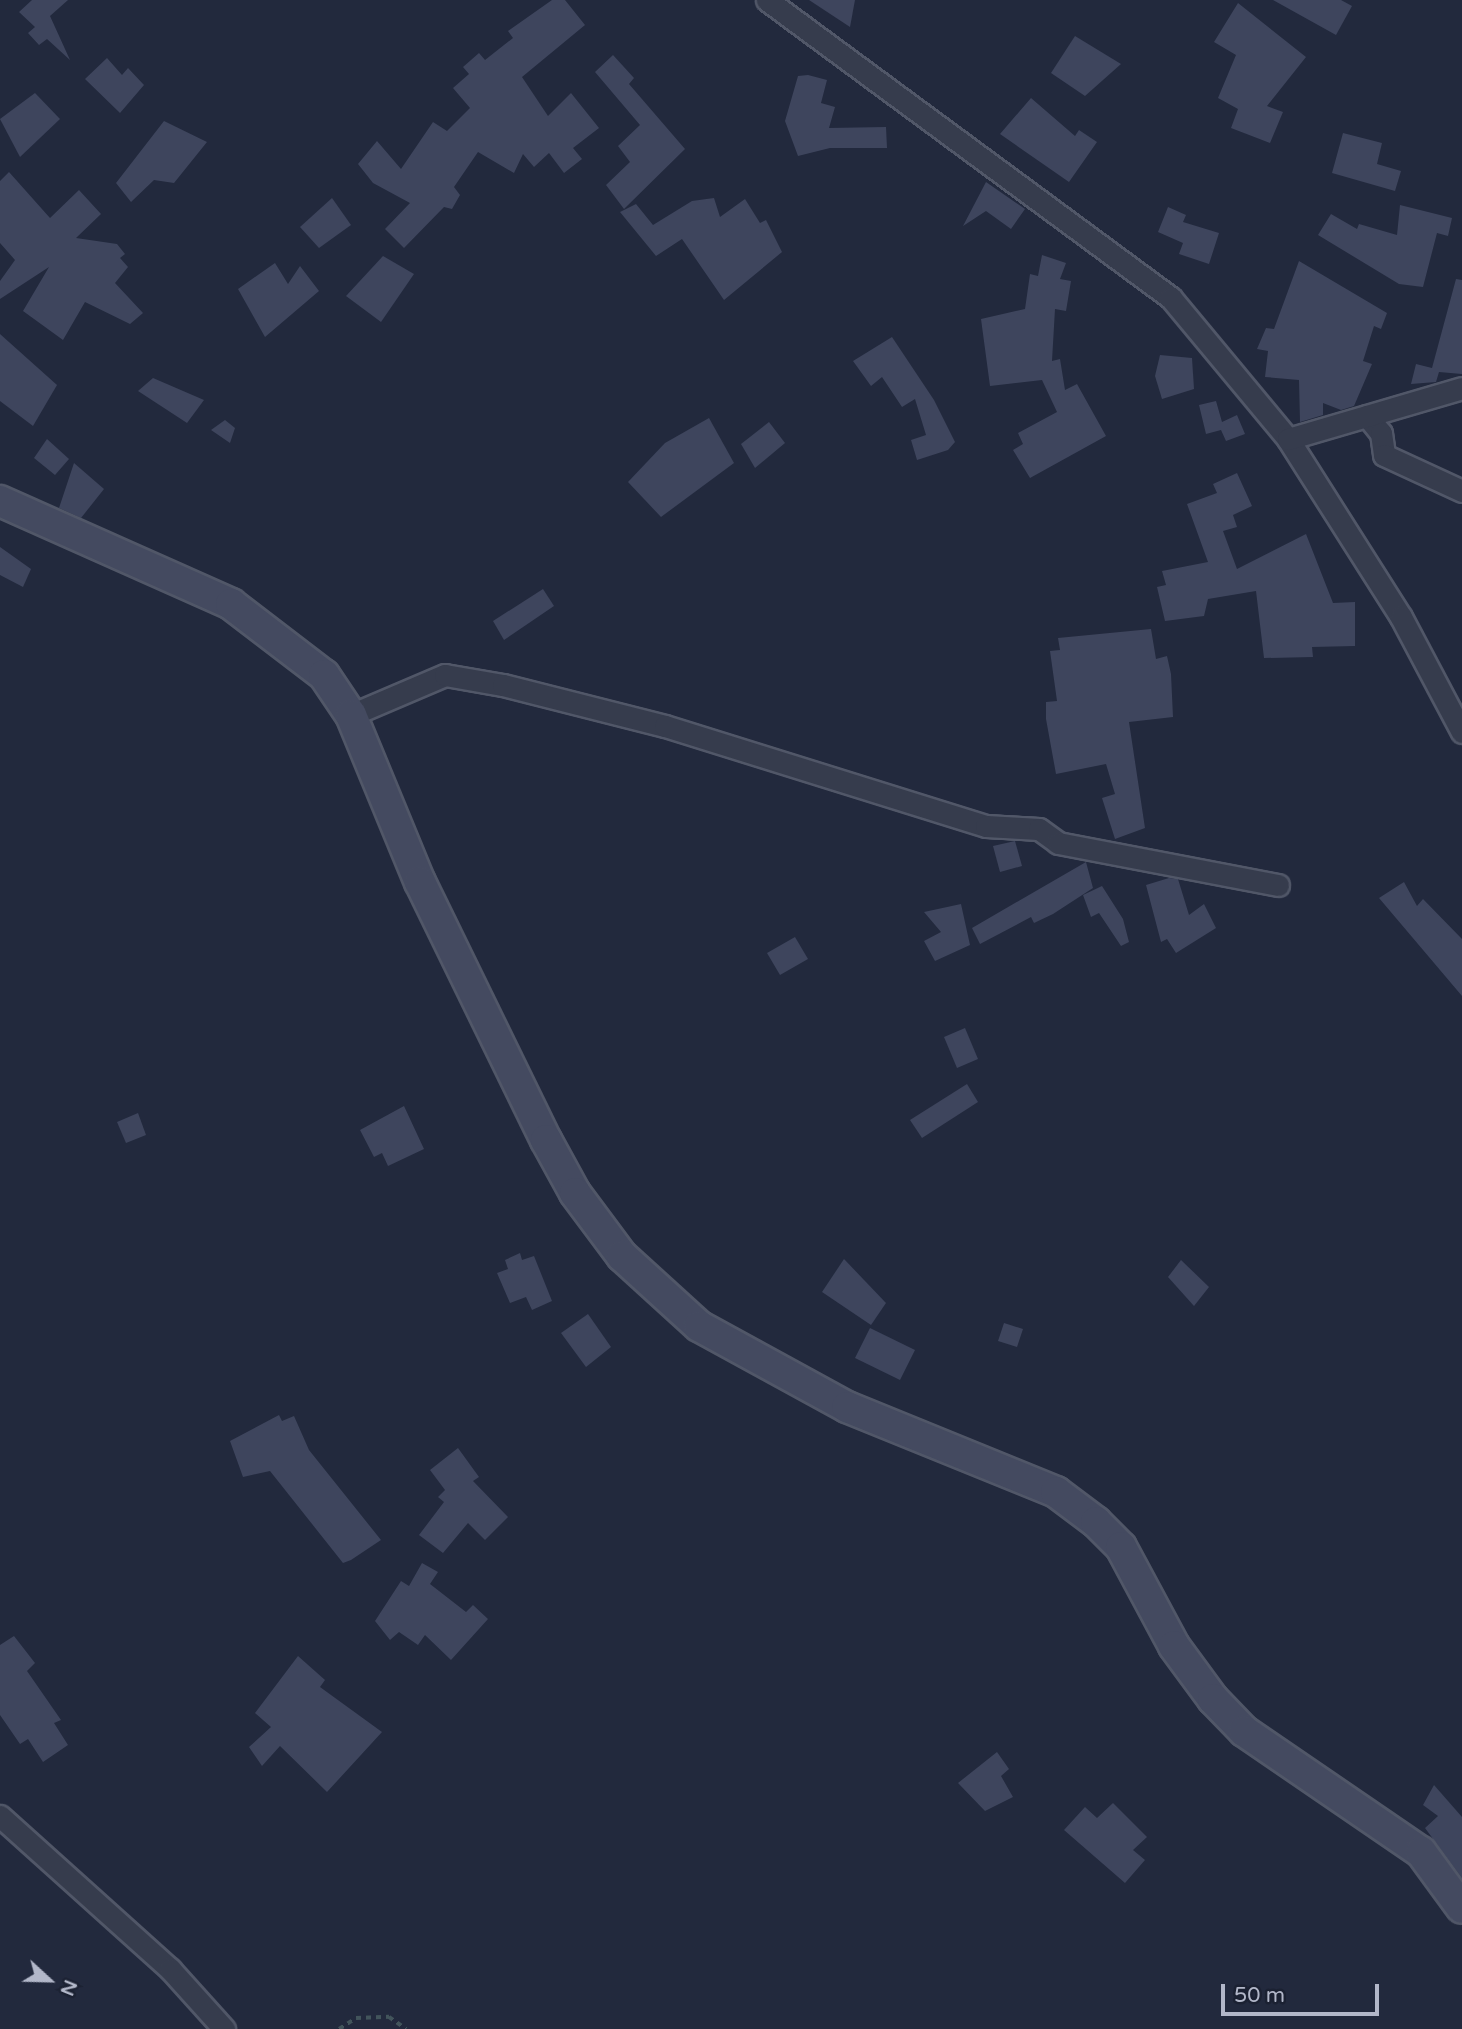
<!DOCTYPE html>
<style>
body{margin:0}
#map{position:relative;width:1462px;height:2029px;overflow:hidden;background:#22293d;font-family:"Varela Round",sans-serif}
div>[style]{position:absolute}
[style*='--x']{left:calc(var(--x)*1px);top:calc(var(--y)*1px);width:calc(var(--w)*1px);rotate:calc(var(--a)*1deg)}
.building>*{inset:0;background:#3e455d}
.path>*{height:3.5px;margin-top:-1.75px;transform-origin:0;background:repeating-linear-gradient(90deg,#42545b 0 5px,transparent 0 10px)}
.roads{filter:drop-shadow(2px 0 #515768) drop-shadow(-2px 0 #515768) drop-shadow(0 2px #515768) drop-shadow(0 -2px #515768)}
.minor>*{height:21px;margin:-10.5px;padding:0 10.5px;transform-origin:10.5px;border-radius:10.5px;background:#363c4d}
.secondary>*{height:30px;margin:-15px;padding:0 15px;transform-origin:15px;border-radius:15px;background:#444a60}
span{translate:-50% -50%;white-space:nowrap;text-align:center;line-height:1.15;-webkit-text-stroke:6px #1b2132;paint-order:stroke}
.north{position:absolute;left:14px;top:1945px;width:70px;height:70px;-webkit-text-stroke:5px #1b2132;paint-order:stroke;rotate:112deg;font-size:19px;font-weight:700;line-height:28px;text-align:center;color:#b2b7c9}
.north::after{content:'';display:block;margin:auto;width:24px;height:32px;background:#b2b7c9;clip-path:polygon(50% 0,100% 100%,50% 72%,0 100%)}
.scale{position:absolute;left:1221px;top:1984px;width:158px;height:32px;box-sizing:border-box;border:4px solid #b2b7c9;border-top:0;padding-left:9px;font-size:21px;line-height:24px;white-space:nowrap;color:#b2b7c9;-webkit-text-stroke:5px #1b2132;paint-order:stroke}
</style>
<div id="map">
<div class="building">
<div style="clip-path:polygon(32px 0,68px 0,50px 16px,70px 60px,47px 39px,39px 45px,28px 33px,35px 27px,19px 12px)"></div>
<div style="clip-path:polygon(552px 0,565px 0,585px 25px,522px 77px,548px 116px,571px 93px,599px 128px,573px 148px,582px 159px,564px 173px,549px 153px,534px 167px,523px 154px,514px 173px,478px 152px,454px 187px,460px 195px,452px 209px,444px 207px,404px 248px,385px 229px,410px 203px,373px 183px,358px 164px,377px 141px,401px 169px,433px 122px,447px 131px,470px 108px,453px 88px,469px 74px,463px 67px,479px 53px,485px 60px,513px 38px,508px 31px)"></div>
<div style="clip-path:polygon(809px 0,855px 0,850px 27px)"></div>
<div style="clip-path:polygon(1273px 0,1341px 0,1352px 6px,1336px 35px)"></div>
<div style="clip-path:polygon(1238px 3px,1306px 57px,1267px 106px,1283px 112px,1270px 143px,1231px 128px,1238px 109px,1218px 98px,1236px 55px,1214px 42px)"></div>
<div style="clip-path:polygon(1075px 36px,1121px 64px,1085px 96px,1051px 73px)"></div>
<div style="clip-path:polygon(613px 55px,634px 78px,629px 84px,685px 149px,624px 209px,606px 185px,630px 162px,618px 146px,640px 125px,595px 72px)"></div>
<div style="clip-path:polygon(107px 58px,122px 75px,128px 68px,144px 85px,120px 113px,85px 79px)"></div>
<div style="clip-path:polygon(808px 75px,827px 80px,821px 103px,835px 107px,829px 128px,886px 127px,887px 148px,830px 148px,798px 156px,785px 121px,798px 76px)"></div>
<div style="clip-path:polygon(35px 93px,60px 119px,20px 157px,0 119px)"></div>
<div style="clip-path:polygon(1031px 98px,1075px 136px,1079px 130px,1097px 142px,1069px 182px,1000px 134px)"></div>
<div style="clip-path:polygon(164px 121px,207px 142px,174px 183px,154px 180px,131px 202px,116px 183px)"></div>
<div style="clip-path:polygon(1343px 133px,1382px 143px,1377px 164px,1401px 171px,1395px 191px,1332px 173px)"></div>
<div style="clip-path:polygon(9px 172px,50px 218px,79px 190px,101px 214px,76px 238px,117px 244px,125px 254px,120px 258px,128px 267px,115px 283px,143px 313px,130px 324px,85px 302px,63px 340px,23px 311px,49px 267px,0 299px,0 281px,15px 260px,0 243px,0 181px)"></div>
<div style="clip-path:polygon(986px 182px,1025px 209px,1011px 229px,986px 211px,963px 226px)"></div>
<div style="clip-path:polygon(332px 198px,351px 225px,319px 248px,300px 227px)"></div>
<div style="clip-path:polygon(714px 198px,720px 217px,745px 199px,760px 223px,766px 220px,782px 252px,724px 300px,682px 239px,656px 256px,620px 212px,636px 204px,653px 225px,692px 201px)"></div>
<div style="clip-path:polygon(1400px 205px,1452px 218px,1448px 236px,1437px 233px,1423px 287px,1399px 284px,1318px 235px,1331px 214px,1357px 229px,1359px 224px,1397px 235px)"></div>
<div style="clip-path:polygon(1168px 207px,1186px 215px,1183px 222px,1219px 233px,1209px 264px,1179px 254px,1183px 243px,1158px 232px)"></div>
<div style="clip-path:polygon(1042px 255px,1066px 263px,1060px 279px,1071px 281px,1066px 311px,1055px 309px,1052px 361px,1060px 359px,1065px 390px,1077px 384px,1106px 436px,1030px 478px,1013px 450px,1023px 444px,1018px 433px,1057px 412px,1042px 380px,990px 386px,981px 319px,1025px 309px,1030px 274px,1038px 276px)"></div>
<div style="clip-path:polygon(383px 256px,414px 274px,381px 322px,346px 296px)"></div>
<div style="clip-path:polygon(1299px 261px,1387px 313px,1381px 329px,1374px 326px,1363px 361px,1372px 364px,1354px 406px,1341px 410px,1323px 403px,1323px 415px,1300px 422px,1299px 380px,1265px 377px,1268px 351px,1257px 349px,1266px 328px,1274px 329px)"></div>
<div style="clip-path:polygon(275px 263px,288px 284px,300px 266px,319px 291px,265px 337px,238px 289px)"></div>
<div style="clip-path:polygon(1456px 279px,1462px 280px,1462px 374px,1439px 372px,1436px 382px,1411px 384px,1416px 364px,1432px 368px)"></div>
<div style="clip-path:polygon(0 334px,57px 385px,33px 426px,0 401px)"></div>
<div style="clip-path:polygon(892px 337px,934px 400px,955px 442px,948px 450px,917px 460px,911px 440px,926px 435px,915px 399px,902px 407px,882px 377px,871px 386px,853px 361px)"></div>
<div style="clip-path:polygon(1160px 355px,1192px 358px,1194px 389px,1162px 399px,1155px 376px)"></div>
<div style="clip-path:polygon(153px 378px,204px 400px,187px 423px,138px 391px)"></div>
<div style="clip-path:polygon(1216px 401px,1222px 422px,1237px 415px,1245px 434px,1226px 441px,1221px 430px,1206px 434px,1199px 405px)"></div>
<div style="clip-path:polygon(709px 418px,734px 463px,661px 517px,628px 482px,665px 443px)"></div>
<div style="clip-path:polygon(225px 420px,235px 428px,230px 443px,211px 430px)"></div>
<div style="clip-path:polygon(769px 422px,785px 443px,755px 468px,741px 444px)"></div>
<div style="clip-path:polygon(47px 439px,69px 459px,55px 475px,34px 458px)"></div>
<div style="clip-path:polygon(74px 463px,104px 489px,81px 518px,59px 508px)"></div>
<div style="clip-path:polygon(1237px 473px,1252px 506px,1233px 515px,1237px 527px,1223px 531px,1237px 569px,1306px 534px,1333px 603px,1355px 602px,1355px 646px,1312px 647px,1313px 657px,1264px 658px,1256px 591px,1208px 599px,1204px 616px,1165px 621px,1157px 587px,1166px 585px,1162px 571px,1208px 562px,1187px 504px,1217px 493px,1213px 484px)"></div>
<div style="clip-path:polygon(0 547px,31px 569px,23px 587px,0 575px)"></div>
<div style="clip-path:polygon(543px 589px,554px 606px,504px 640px,493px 621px)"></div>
<div style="clip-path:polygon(1151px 629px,1156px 659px,1167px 656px,1171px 674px,1173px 717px,1129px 722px,1145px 828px,1115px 839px,1102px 798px,1115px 794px,1106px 764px,1056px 774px,1046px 719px,1046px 702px,1057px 701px,1050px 651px,1060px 650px,1058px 638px)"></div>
<div style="clip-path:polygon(1015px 841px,1022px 866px,1000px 872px,993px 846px)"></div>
<div style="clip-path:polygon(1086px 862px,1093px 888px,1053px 914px,1034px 923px,1031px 917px,980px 944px,972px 928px)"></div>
<div style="clip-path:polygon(1169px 878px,1178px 879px,1189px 915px,1204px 904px,1216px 928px,1176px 953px,1167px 939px,1161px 942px,1146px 885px)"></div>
<div style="clip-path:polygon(1404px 882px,1417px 906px,1423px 899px,1462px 939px,1462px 996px,1379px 898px)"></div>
<div style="clip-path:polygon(1102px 886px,1123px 919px,1129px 942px,1121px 946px,1099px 913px,1091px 917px,1083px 895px)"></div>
<div style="clip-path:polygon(961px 904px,970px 945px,935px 961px,924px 941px,941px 932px,924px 912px)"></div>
<div style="clip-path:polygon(795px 937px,808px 959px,780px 975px,767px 953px)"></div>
<div style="clip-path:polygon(965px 1028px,978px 1059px,957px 1068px,944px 1037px)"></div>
<div style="clip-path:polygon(967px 1084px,978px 1102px,922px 1138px,910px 1120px)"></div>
<div style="clip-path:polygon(404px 1106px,424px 1149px,388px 1166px,382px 1153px,374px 1157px,360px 1130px)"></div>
<div style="clip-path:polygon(138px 1113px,146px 1135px,126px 1143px,117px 1122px)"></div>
<div style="clip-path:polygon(520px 1253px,522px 1260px,534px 1256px,552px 1301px,532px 1310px,526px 1297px,510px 1303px,497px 1273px,508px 1269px,505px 1260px)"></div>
<div style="clip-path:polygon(844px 1259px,886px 1303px,871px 1325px,822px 1292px)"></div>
<div style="clip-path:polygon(1181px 1260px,1209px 1287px,1194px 1306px,1168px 1277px)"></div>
<div style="clip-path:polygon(588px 1314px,611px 1347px,586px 1367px,561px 1333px)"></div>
<div style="clip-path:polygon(1004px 1323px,1023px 1329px,1017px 1347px,998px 1341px)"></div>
<div style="clip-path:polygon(870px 1328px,915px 1350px,900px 1380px,855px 1358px)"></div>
<div style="clip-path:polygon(279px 1415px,282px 1421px,294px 1416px,309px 1450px,381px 1540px,351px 1560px,343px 1563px,270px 1471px,243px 1477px,230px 1441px)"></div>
<div style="clip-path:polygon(458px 1448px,479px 1477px,473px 1481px,508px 1517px,485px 1540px,468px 1523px,443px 1553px,419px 1535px,444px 1502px,438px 1497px,445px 1490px,430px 1470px)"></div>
<div style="clip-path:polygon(422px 1563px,438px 1572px,430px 1584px,466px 1612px,473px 1605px,488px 1619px,451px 1660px,425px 1635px,418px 1645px,399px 1632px,390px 1640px,375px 1621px,401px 1581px,409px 1586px)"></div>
<div style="clip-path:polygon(14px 1636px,35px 1663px,27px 1671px,61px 1720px,54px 1723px,68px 1745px,43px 1762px,28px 1739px,20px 1744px,0 1715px,0 1645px)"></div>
<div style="clip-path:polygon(298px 1656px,325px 1680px,320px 1687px,382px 1732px,327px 1792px,280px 1746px,262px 1766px,249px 1747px,271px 1727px,255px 1713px)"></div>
<div style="clip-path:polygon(997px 1752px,1009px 1769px,1001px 1776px,1013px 1797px,985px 1811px,958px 1783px)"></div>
<div style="clip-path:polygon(1434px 1785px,1462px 1817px,1462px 1878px,1425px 1828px,1438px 1816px,1423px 1805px)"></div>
<div style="clip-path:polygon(1113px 1803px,1147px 1837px,1133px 1850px,1145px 1860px,1125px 1883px,1064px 1830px,1085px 1807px,1097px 1818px)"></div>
</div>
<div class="path">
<div style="--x:339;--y:2029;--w:20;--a:-33"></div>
<div style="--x:356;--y:2018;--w:33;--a:-2"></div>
<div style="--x:389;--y:2017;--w:21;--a:35"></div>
</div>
<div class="roads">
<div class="minor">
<div style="--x:767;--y:0;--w:502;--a:36.41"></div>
<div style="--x:1171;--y:298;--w:183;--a:50.3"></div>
<div style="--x:1288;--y:439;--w:211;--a:57.6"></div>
<div style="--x:1401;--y:617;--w:130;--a:62.1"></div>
<div style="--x:1367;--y:416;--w:22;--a:51"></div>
<div style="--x:1381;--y:433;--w:22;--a:82"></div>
<div style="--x:1384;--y:455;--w:86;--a:24.8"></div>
<div style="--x:1288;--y:439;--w:181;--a:-16.3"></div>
<div style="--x:351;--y:715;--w:102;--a:-23.1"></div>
<div style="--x:445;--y:675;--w:59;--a:9.8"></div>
<div style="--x:503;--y:685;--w:167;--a:14.2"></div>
<div style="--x:665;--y:726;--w:336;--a:17.3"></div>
<div style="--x:986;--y:826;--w:53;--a:3.2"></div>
<div style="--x:1039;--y:829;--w:24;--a:36"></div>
<div style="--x:1058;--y:843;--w:224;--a:10.8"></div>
<div style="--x:0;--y:1816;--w:229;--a:42"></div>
<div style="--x:170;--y:1969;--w:81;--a:48"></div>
</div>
<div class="secondary">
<div style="--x:0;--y:501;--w:253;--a:24"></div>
<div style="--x:231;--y:604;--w:117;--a:37.4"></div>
<div style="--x:324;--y:675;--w:48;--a:56"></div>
<div style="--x:351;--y:715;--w:181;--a:67.6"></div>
<div style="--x:420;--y:882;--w:287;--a:64"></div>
<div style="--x:546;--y:1140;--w:60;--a:61.3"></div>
<div style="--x:575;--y:1193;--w:79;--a:53.3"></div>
<div style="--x:622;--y:1256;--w:104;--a:42.3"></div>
<div style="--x:699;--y:1326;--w:169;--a:28.7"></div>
<div style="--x:847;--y:1407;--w:226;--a:22.1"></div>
<div style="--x:1056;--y:1492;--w:50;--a:36.9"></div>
<div style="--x:1096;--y:1522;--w:35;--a:45"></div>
<div style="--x:1121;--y:1547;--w:112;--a:61.8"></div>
<div style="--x:1174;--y:1646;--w:66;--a:53.7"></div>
<div style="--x:1213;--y:1699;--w:45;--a:45.9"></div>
<div style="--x:1244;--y:1731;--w:214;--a:34.4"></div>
<div style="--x:1421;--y:1852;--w:69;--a:53.8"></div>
</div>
</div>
<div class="north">N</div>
<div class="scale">50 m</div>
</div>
